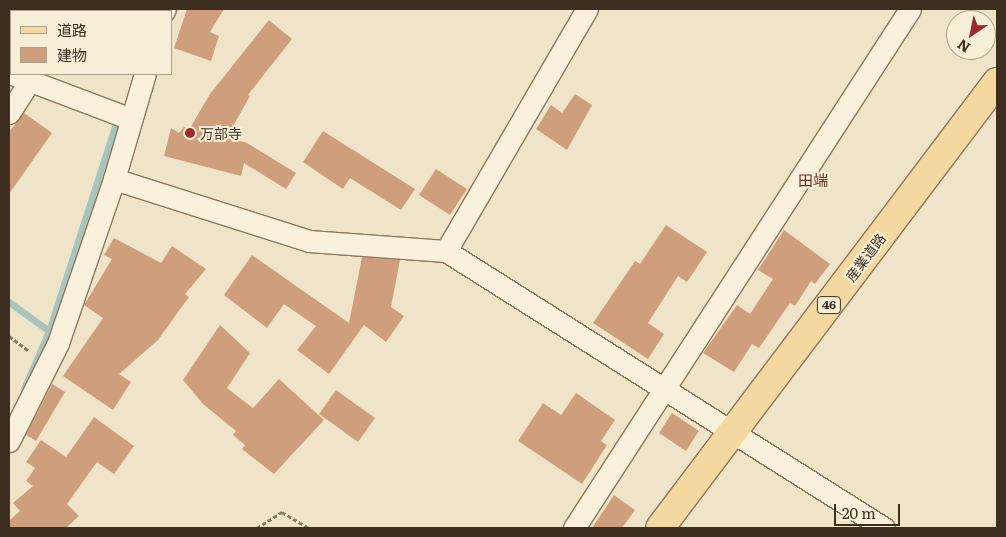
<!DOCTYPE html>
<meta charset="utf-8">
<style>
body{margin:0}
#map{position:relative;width:1006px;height:537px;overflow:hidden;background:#f0e4c8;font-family:Literata,"Noto Sans JP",serif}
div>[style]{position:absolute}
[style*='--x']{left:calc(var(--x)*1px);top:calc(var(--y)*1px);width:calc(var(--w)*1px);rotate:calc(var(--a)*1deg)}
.stream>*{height:7px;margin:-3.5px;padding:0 3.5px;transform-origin:3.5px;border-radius:3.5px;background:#a9c4bc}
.building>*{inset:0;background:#cf9f7d}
.path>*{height:3px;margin-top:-1.5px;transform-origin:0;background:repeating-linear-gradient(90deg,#8d765c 0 4px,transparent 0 6.5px)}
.roads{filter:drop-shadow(1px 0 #8d765c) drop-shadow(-1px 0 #8d765c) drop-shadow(0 1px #8d765c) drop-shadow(0 -1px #8d765c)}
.minor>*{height:21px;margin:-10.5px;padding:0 10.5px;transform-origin:10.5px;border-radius:10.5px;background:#faf1dc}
.primary>*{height:28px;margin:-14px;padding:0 14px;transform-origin:14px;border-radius:14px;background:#f3d9a0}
.dots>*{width:14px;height:14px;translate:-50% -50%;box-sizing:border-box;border:2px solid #f7eed8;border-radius:50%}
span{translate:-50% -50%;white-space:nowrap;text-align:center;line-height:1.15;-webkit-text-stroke:4px #f7eed8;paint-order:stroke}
.shield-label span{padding:1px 4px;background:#f7eed8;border:1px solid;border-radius:4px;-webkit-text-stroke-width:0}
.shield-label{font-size:12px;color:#3d2e20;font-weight:700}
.poi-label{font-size:14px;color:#3d2e20}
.left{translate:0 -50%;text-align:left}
.street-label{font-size:14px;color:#3d2e20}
.neighbourhood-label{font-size:15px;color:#6b2e1e}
.frame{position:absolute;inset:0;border:10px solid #3d2e20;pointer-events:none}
.legend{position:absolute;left:10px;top:10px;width:162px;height:65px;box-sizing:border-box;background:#f7eed8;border:1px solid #ada18e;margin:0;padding:6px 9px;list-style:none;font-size:15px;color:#3d2e20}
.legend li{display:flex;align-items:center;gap:10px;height:25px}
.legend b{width:25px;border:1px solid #ada18e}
.north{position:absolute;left:946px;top:10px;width:50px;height:50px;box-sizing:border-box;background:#f7eed8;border:1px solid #ada18e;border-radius:50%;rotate:214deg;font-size:14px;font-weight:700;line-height:20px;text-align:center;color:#3d2e20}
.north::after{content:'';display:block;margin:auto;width:18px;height:22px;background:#9e2a2b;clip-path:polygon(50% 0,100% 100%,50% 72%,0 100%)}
.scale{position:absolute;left:834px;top:504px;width:66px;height:22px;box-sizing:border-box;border:2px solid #3d2e20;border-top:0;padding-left:6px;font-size:15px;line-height:18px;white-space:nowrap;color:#3d2e20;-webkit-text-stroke:4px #f7eed8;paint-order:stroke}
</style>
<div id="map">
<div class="stream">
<div style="--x:9;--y:302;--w:49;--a:35.9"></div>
<div style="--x:24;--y:389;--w:63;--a:-66.7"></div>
<div style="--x:49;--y:331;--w:218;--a:-72.1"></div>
</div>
<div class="building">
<div style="clip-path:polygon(187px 9px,224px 9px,210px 32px,219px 36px,211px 61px,174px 48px)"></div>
<div style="clip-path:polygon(269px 20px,292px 39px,248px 95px,250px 96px,227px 137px,247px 143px,296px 173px,286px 189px,244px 163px,241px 176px,164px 156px,171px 128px,179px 133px,184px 127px,190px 128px,210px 94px)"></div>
<div style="clip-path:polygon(575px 94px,592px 105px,567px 150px,536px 129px,551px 105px,562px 113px)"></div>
<div style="clip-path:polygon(24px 113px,52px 133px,9px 194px,9px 132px)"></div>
<div style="clip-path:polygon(323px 131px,415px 189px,401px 210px,350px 178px,343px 189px,303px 162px)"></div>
<div style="clip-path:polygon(436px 169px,467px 189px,450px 215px,419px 195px)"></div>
<div style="clip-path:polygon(666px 225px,707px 252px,687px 282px,678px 276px,648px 323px,664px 334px,648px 359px,593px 323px,635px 261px,640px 264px)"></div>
<div style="clip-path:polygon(784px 230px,830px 264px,815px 284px,811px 281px,795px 306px,790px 303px,759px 348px,752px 344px,734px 372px,703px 353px,737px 305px,750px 314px,773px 279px,758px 270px)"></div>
<div style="clip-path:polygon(114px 238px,161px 263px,172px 246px,206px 269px,185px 294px,189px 297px,158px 340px,119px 374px,131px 382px,113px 410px,63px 376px,103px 318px,84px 305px,112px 259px,104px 255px)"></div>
<div style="clip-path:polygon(252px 255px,349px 323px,362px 257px,400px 260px,391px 307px,404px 316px,386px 342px,364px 325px,329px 374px,297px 350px,316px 326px,284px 304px,267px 328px,224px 295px)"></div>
<div style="clip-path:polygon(220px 325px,250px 353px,227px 388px,253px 408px,279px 379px,324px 420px,274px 474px,242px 449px,245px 445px,233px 435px,236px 431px,203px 404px,183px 380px)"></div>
<div style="clip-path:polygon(52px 384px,65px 392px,36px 441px,26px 435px)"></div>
<div style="clip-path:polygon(336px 390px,375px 418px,358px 442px,319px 414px)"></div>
<div style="clip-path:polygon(576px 393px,615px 420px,601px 441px,607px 445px,582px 484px,518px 441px,543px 403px,561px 415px)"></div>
<div style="clip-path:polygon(672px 413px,699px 431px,686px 451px,659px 433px)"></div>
<div style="clip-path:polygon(94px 417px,134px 446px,114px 474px,97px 462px,67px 504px,79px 516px,66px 528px,9px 528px,9px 521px,20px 511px,13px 503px,33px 486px,26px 481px,35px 468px,26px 462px,41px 440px,66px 457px)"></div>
<div style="clip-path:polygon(614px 495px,635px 510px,622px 528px,592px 528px)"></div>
</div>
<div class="path">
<div style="--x:9;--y:336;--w:25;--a:37"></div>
<div style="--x:257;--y:528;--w:30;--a:-33"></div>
<div style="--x:282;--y:512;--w:31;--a:31"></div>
</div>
<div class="roads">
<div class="minor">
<div style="--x:164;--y:11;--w:2;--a:-63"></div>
<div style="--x:12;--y:74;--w:127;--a:20.7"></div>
<div style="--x:9;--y:113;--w:38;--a:-57"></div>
<div style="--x:114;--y:179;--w:205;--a:17.6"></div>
<div style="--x:309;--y:241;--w:137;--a:4.2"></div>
<div style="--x:446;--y:251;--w:518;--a:32.31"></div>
<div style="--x:446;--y:251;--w:280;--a:-59.8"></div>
<div style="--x:9;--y:441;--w:110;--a:-63.4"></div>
<div style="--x:58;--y:343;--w:173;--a:-71.1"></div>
<div style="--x:114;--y:179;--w:109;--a:-73.6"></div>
<div style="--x:574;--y:528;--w:618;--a:-57.08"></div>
</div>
<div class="primary">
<div style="--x:660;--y:528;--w:559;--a:-52.93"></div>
</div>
</div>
<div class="dots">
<div style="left:190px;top:133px;background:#9e2a2b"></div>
</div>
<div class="shield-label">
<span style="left:829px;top:305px">46</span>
</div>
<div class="poi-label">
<span class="left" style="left:200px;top:133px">万部寺</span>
</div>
<div class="street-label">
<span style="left:865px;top:257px;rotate:-53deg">産業道路</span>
</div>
<div class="neighbourhood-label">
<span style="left:813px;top:180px">田端</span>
</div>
<div class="frame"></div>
<ul class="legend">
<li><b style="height:6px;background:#f3d9a0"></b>道路</li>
<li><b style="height:14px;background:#cf9f7d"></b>建物</li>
</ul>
<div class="north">N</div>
<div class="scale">20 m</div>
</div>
